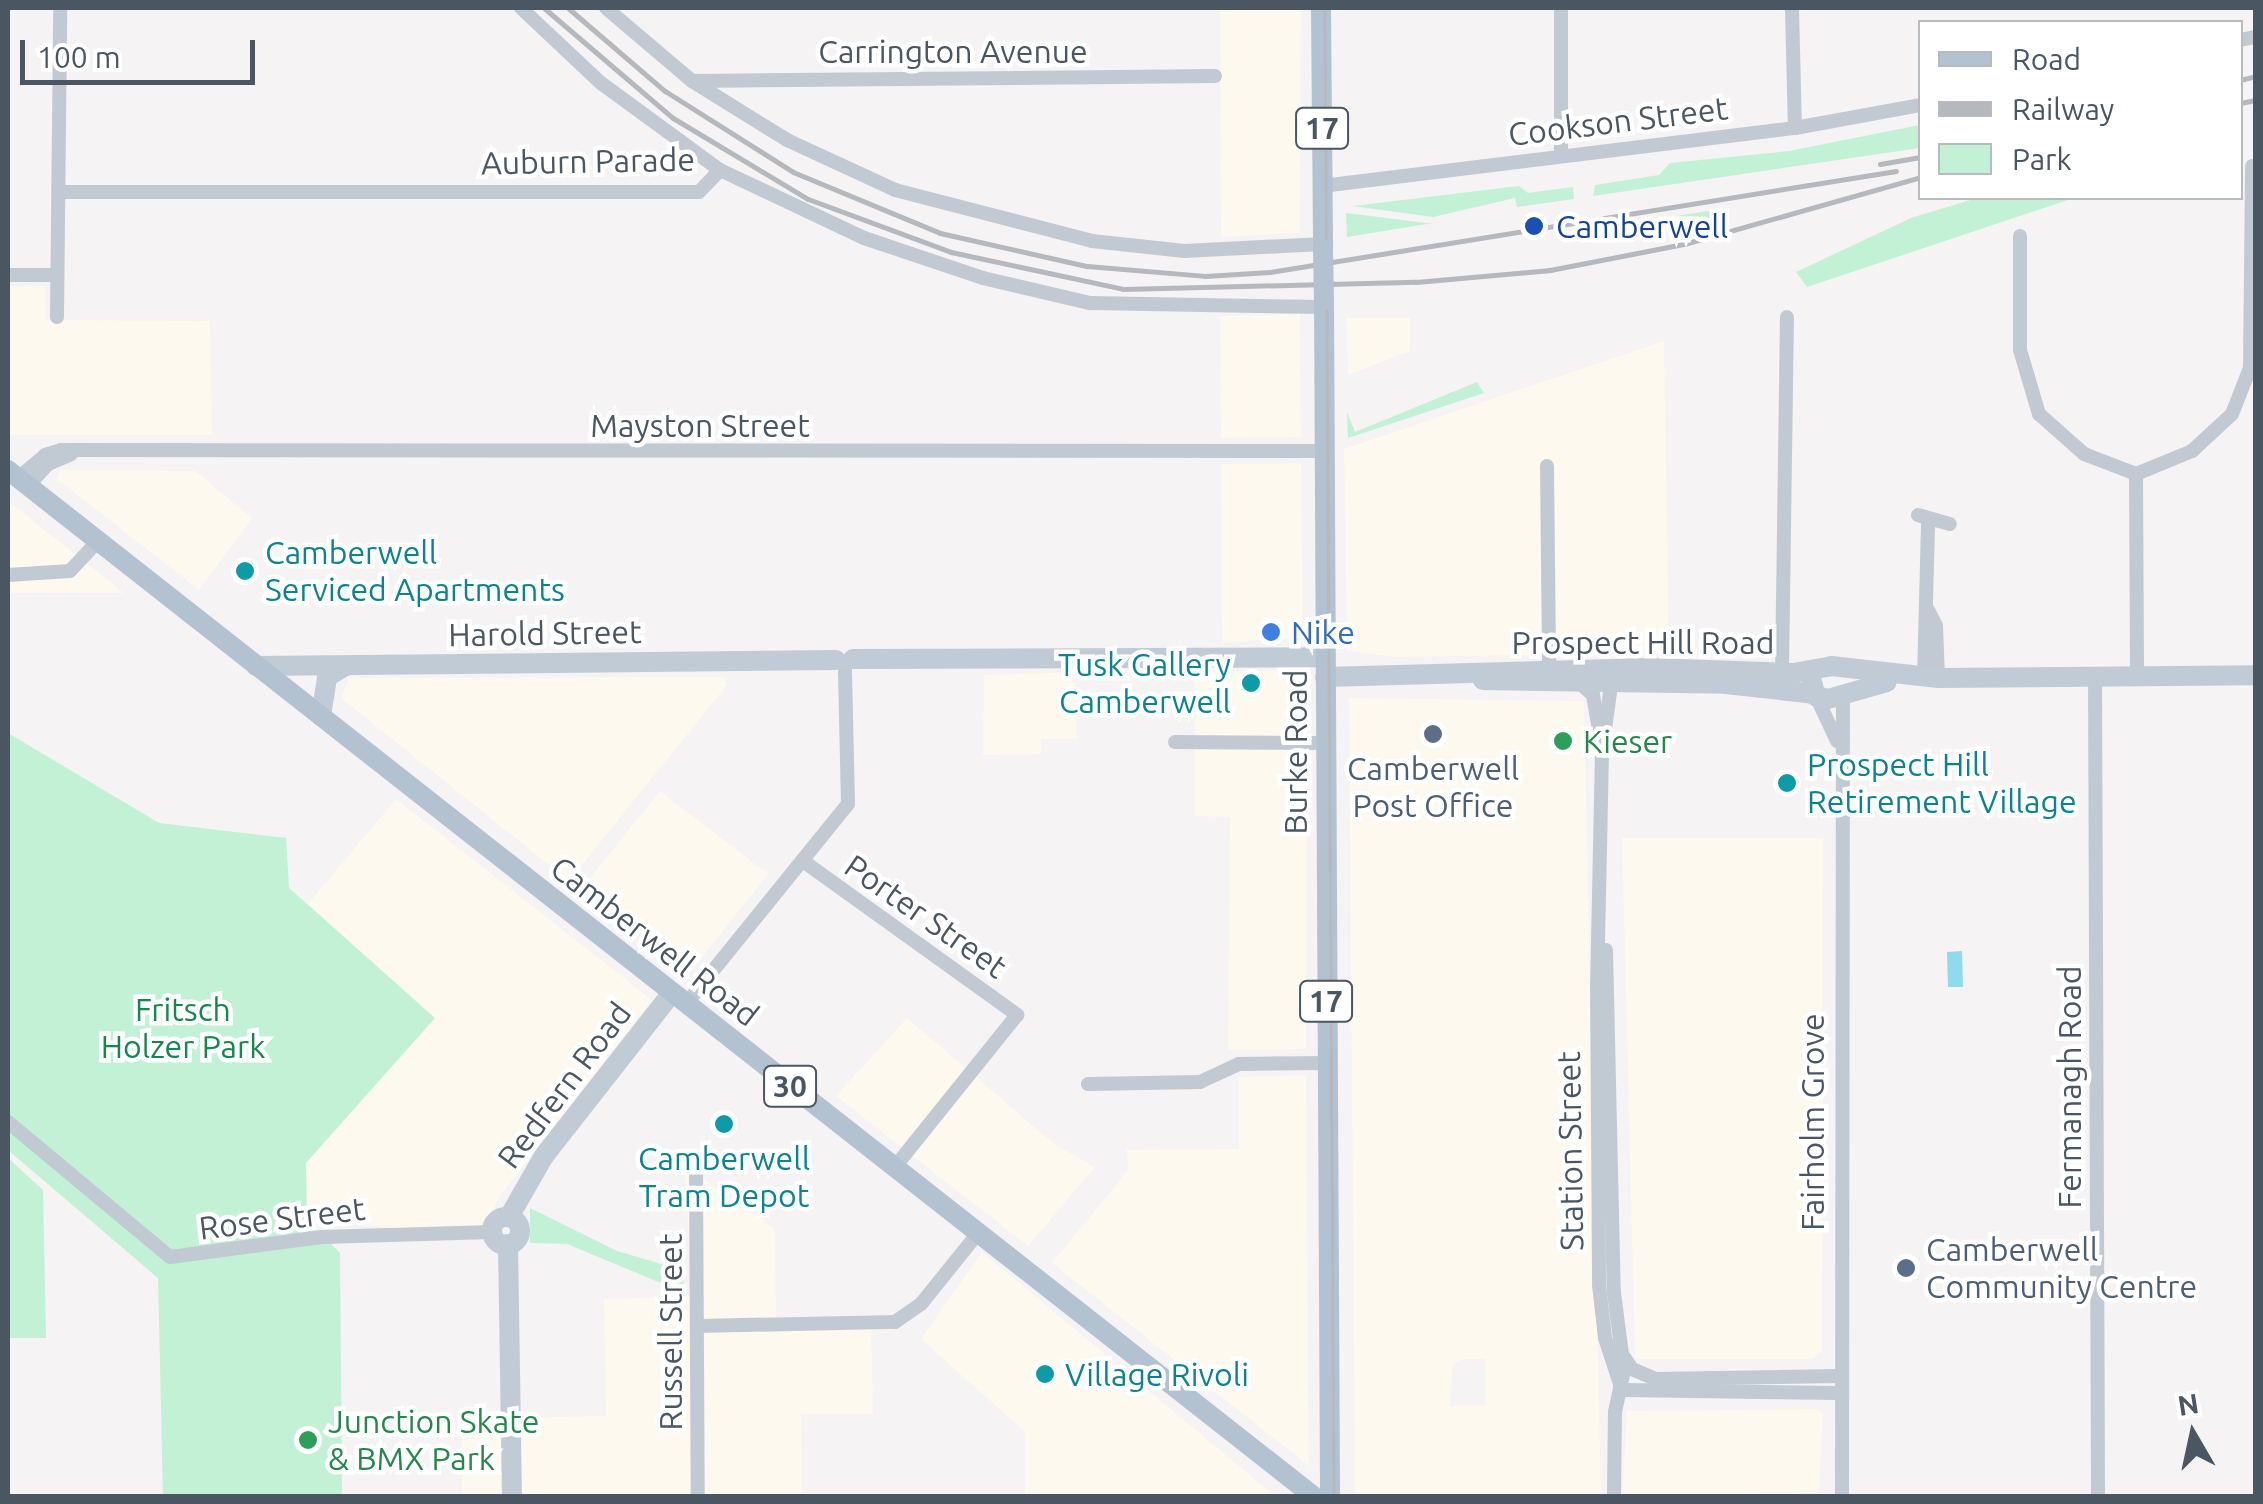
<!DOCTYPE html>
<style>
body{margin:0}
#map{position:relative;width:2263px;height:1504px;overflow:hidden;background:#f5f3f3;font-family:Ubuntu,sans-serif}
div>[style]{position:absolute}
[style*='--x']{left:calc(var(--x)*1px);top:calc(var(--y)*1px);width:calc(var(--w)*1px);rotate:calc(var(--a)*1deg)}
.commercial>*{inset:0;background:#fdf9ef}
.green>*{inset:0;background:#c3f1d5}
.water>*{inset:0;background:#90daee}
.street>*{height:14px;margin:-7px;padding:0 7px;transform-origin:7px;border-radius:7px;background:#c1cad2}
.secondary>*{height:20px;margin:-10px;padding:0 10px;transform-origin:10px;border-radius:10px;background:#c1cbd6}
.secondary>.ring{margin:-10px;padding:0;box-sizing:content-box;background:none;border:20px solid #c1cbd6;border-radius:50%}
.primary>*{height:20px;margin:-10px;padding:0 10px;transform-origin:10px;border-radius:10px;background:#b3c2d1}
.tram>*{height:2.5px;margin:-1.25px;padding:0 1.25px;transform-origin:1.25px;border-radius:1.25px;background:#b5b8bd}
.rail>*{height:5px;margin:-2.5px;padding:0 2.5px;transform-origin:2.5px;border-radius:2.5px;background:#b5b8bd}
.primary-bridge>*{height:20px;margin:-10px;padding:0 10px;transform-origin:10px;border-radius:10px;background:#b3c2d1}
.dots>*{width:28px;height:28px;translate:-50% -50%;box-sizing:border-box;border:5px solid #fff;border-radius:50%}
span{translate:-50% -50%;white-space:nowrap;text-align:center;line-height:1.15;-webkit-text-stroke:9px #fff;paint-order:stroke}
.shield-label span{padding:2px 8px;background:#fff;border:2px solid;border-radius:8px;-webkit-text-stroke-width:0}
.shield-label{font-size:30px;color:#4a5661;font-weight:700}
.street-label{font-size:32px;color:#4a5661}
.transit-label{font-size:32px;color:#164399}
.left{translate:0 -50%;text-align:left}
.culture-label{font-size:32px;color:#0d838f}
.right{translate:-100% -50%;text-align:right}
.shop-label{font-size:32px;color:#366cbe}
.leisure-label{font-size:32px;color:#27864d}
.service-label{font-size:32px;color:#4e5e75}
.park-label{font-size:32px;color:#17864f}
.frame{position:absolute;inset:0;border:10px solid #4a5661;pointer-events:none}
.legend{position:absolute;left:1918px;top:20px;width:325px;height:180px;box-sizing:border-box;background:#fff;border:2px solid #b7bbc0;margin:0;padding:12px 18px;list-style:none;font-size:30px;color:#4a5661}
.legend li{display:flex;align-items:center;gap:20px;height:50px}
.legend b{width:50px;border:2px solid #b7bbc0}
.north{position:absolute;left:2143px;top:1384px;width:100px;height:100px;-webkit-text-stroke:8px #fff;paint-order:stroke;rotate:351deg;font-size:28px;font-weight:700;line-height:40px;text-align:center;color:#4a5661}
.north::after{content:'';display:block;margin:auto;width:35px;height:45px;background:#4a5661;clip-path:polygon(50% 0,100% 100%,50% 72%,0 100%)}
.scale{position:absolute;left:20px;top:40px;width:235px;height:45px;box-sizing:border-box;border:5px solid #4a5661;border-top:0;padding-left:12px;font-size:30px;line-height:35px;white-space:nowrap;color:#4a5661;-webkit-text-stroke:8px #fff;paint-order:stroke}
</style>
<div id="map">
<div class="commercial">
<div style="clip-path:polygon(1220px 8px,1301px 8px,1300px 233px,1221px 237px)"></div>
<div style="clip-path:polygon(45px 286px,46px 320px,210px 321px,212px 435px,8px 435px,8px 287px)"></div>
<div style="clip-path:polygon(1300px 314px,1301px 437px,1221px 438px,1220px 316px)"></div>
<div style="clip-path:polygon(1346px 318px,1410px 318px,1410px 351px,1348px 375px)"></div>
<div style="clip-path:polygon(1664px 341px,1669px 653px,1396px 657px,1347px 651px,1344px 449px)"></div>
<div style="clip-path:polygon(1301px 463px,1303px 637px,1222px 642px,1221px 464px)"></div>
<div style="clip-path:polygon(61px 470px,195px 471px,252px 518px,199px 590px,56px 478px)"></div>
<div style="clip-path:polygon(8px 501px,124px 593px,8px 593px)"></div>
<div style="clip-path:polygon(1297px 670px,1307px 680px,1306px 1049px,1228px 1050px,1230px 817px,1195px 816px,1195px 672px)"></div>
<div style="clip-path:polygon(1075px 672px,1077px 739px,1041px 739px,1041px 754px,983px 755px,984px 675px)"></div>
<div style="clip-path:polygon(723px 677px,727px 685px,569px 881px,341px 698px,349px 678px)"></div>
<div style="clip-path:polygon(evenodd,1349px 698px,1584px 701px,1601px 1496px,1355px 1496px,1349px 698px,1463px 1359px,1485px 1359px,1485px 1405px,1450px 1406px,1453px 1364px,1463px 1359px)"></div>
<div style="clip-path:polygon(660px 791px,768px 874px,692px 970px,586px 883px)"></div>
<div style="clip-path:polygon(396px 799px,652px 1000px,501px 1194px,479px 1235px,307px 1220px,305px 1171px,312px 1149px,435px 1018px,308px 904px)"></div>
<div style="clip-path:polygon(1622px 838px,1823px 838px,1822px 1351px,1813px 1359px,1635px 1359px)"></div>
<div style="clip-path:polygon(907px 1018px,1054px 1144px,1095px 1167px,1028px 1246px,836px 1096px)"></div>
<div style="clip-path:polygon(1306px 1075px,1309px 1466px,1052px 1263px,1129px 1169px,1126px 1150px,1239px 1149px,1239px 1077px)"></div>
<div style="clip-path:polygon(684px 1165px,775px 1229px,776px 1317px,871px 1315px,873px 1414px,801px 1414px,802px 1496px,462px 1496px,462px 1419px,606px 1416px,604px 1299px,693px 1296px)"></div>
<div style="clip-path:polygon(982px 1252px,1275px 1496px,1025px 1496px,1025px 1432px,921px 1339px)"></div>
<div style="clip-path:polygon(1818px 1409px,1823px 1414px,1819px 1493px,1622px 1496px,1627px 1411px)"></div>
</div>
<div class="green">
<div style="clip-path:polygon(1920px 125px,1920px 148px,1593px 196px,1595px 185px,1659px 175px,1670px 163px,1789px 151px)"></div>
<div style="clip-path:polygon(1519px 186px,1528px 193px,1573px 187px,1574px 199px,1517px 207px,1515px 198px,1433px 217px,1353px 206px)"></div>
<div style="clip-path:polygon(1977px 198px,2074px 198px,1807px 287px,1796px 272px,1911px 218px)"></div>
<div style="clip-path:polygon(1721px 209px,1723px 224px,1680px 236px,1690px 229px,1688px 218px,1676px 216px)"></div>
<div style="clip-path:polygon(1346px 213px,1426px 223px,1433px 223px,1347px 237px)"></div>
<div style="clip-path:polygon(1477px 382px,1484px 393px,1348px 438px,1347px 412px,1355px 432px)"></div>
<div style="clip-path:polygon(8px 733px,159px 823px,286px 838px,289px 888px,435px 1018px,306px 1163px,307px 1220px,340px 1253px,342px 1496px,163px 1496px,158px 1278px,8px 1150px)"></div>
<div style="clip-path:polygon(8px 1158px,43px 1190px,46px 1338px,8px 1338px)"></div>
<div style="clip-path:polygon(530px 1208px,617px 1251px,682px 1270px,685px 1293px,567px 1244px,530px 1243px)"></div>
</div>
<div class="water">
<div style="clip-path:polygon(1962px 951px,1963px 987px,1948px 987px,1947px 952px)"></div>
</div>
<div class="street">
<div style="--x:521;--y:8;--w:110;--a:43.2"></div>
<div style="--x:601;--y:83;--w:147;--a:36.2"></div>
<div style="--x:720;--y:170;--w:159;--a:25.3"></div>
<div style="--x:864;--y:238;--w:126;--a:18.6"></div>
<div style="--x:983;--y:278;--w:110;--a:13.2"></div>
<div style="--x:1090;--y:303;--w:234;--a:1"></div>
<div style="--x:606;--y:8;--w:113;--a:40.3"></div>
<div style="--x:692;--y:81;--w:112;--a:31.8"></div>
<div style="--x:787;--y:140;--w:119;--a:24.8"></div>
<div style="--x:895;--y:190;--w:203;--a:14.5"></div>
<div style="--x:1092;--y:241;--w:93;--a:6.2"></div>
<div style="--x:1184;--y:251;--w:139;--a:-2.9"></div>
<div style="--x:1561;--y:8;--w:146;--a:90"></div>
<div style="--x:1792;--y:8;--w:120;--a:88.6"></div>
<div style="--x:2240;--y:40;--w:16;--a:-11"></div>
<div style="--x:693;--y:81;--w:522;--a:-0.55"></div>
<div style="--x:1322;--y:186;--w:477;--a:-7"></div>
<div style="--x:1795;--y:128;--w:127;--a:-10.4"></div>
<div style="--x:60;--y:192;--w:639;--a:0"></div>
<div style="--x:699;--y:192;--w:30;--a:-46"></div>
<div style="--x:2020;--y:236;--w:114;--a:90"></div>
<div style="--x:2020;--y:350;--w:67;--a:73.5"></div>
<div style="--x:2039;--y:414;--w:60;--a:41.6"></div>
<div style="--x:2084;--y:454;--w:56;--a:21"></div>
<div style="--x:2136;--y:474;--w:61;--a:-22.3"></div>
<div style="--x:2192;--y:451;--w:54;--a:-42.8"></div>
<div style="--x:2232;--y:414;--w:49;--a:-68.6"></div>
<div style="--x:2250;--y:368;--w:202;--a:-89.4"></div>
<div style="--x:8;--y:275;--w:49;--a:0"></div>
<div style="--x:57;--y:317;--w:309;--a:-89.4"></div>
<div style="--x:1547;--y:466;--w:203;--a:89.4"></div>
<div style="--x:2136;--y:474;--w:202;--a:89.7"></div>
<div style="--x:18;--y:478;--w:35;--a:-40"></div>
<div style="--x:45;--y:455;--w:17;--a:-17"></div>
<div style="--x:61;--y:450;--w:1263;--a:0.05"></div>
<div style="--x:28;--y:486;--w:30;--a:-48"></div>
<div style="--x:48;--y:464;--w:25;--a:-23"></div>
<div style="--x:1918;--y:515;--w:33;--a:16"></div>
<div style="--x:8;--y:575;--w:62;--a:-3.7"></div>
<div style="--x:70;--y:571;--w:41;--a:-47"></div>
<div style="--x:1928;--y:610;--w:18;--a:63"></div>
<div style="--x:1936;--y:626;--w:52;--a:87.8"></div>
<div style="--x:1782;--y:672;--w:355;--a:-89.2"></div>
<div style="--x:2095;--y:677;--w:819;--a:89.79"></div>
<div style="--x:1924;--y:678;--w:158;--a:-88.5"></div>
<div style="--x:1582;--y:685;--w:15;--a:42"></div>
<div style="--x:1593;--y:695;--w:42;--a:80.3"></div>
<div style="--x:1611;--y:685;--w:68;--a:97.7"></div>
<div style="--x:1602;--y:752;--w:233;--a:91.2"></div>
<div style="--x:1597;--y:985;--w:300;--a:89.6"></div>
<div style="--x:1599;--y:1285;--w:53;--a:83.5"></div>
<div style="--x:1605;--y:1338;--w:55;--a:71.9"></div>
<div style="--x:1816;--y:696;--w:50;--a:65"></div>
<div style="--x:1175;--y:742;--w:150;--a:0.4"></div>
<div style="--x:803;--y:861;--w:264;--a:35.7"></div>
<div style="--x:1017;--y:1015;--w:196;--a:128.8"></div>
<div style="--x:1606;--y:950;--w:343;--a:88.7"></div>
<div style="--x:1614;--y:1293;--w:78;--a:82.6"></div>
<div style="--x:1624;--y:1370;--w:43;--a:102.1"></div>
<div style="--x:1615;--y:1412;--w:84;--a:90.7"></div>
<div style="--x:686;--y:1004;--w:257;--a:-51"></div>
<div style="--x:848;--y:804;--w:135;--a:-91.3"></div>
<div style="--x:1088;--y:1084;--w:112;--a:-1"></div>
<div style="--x:1200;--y:1082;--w:43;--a:-24.8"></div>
<div style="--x:1239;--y:1064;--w:88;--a:-0.7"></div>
<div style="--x:8;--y:1122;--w:211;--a:39.8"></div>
<div style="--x:170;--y:1257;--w:153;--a:-7.5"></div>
<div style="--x:322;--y:1237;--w:170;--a:-1.7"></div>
<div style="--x:696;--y:1167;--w:329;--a:89.7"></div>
<div style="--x:698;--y:1326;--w:197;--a:-1.2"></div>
<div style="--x:895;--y:1322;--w:32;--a:-35"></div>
<div style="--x:921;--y:1304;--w:91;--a:-51.2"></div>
<div style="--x:1624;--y:1357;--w:14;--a:56"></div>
<div style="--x:1632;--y:1369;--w:25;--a:23"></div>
<div style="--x:1655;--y:1379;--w:186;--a:-0.9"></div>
<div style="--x:1622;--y:1390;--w:219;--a:0.8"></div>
<div style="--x:1842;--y:1496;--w:804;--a:-89.93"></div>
</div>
<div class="secondary">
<div style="--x:853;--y:659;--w:472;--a:-0.2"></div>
<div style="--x:256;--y:666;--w:580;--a:-0.59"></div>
<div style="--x:1325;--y:677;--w:325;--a:-1.6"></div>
<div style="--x:1650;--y:668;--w:143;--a:2"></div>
<div style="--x:1793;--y:673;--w:39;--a:-10"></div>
<div style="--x:1831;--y:666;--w:108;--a:6.4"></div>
<div style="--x:1938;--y:678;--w:318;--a:-0.5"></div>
<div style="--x:1483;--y:680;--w:243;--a:0.9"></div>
<div style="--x:1726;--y:684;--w:90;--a:6.4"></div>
<div style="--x:1812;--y:682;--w:15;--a:74"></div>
<div style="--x:1816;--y:696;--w:12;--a:14"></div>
<div style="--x:1828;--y:699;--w:61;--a:-16.1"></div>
<div style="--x:321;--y:716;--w:39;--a:-81"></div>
<div style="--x:327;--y:677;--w:21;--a:-31"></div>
<div class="ring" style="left:492px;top:1217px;width:8px;height:8px"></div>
<div style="--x:509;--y:1217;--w:70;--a:-60.2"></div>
<div style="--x:544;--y:1156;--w:207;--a:-51.9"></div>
<div style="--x:508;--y:1244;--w:252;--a:89.1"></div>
</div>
<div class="primary">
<div style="--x:1321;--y:8;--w:241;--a:89.5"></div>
<div style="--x:1324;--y:300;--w:1196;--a:89.71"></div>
<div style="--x:8;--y:470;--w:1660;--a:38.17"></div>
</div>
<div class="tram">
<div style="--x:1325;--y:8;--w:1488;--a:89.65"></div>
</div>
<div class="rail">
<div style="--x:544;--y:8;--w:170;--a:40.5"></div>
<div style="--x:673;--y:118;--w:157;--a:31"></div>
<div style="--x:808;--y:199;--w:153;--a:20.3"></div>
<div style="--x:951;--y:252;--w:176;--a:12.1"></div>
<div style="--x:1123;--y:289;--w:293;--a:-1.4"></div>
<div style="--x:1416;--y:282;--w:135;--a:-5.1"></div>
<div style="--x:1550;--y:270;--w:136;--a:-11"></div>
<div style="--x:1684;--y:244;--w:245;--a:-15.8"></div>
<div style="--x:568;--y:8;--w:128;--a:40.6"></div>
<div style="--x:665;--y:91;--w:151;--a:32.3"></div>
<div style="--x:793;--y:172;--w:159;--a:22.5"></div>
<div style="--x:940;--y:233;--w:151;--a:12.7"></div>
<div style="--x:1087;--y:266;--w:118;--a:4.8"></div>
<div style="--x:1205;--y:276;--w:65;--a:-3.5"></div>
<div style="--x:1270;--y:272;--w:634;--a:-9.17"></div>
<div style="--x:2240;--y:80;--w:16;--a:-14"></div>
<div style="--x:2240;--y:103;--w:16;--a:-11"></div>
<div style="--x:1880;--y:164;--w:41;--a:-9.9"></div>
</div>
<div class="primary-bridge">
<div style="--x:1323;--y:249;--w:51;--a:88.9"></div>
</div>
<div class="dots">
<div style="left:1534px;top:226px;background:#1a4fb4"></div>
<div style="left:245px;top:571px;background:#0f9aa8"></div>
<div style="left:1271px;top:632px;background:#3f7fe0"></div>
<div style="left:1251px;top:683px;background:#0f9aa8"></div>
<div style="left:1433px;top:734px;background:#5c6f8a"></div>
<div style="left:1563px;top:741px;background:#2e9e5b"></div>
<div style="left:1787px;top:783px;background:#0f9aa8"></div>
<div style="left:724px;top:1124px;background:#0f9aa8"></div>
<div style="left:1906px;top:1268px;background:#5c6f8a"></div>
<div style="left:1045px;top:1374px;background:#0f9aa8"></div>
<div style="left:308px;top:1440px;background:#2e9e5b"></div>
</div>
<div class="shield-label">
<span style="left:1322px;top:128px">17</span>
<span style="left:1326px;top:1001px">17</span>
<span style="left:790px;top:1086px">30</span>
</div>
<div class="street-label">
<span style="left:953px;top:51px">Carrington Avenue</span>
<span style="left:1618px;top:121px;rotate:-7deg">Cookson Street</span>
<span style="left:588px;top:161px;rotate:-1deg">Auburn Parade</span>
<span style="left:700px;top:425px">Mayston Street</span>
<span style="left:545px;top:633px;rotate:-1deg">Harold Street</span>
<span style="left:1643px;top:642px">Prospect Hill Road</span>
<span style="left:1295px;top:752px;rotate:-90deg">Burke Road</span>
<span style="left:926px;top:916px;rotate:35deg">Porter Street</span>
<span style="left:655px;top:941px;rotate:38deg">Camberwell Road</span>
<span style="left:564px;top:1085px;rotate:-53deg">Redfern Road</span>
<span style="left:2069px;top:1087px;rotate:-90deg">Fermanagh Road</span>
<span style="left:1812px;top:1122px;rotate:-90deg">Fairholm Grove</span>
<span style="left:1570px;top:1151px;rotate:-91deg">Station Street</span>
<span style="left:282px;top:1218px;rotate:-7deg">Rose Street</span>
<span style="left:670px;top:1332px;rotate:-90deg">Russell Street</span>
</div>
<div class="transit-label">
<span class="left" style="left:1556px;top:226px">Camberwell</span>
</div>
<div class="culture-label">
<span class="left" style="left:265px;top:571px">Camberwell<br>Serviced Apartments</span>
<span class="right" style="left:1231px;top:683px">Tusk Gallery<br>Camberwell</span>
<span class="left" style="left:1807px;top:783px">Prospect Hill<br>Retirement Village</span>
<span style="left:724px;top:1177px">Camberwell<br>Tram Depot</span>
<span class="left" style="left:1065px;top:1374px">Village Rivoli</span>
</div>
<div class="shop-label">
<span class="left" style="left:1291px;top:632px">Nike</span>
</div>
<div class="leisure-label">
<span class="left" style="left:1583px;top:741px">Kieser</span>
<span class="left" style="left:328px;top:1440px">Junction Skate<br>&amp; BMX Park</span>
</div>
<div class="service-label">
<span style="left:1433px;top:787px">Camberwell<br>Post Office</span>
<span class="left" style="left:1926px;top:1268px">Camberwell<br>Community Centre</span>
</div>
<div class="park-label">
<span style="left:183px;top:1028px">Fritsch<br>Holzer Park</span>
</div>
<div class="frame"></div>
<ul class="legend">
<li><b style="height:12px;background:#b3c2d1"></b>Road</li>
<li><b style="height:12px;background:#b5b8bd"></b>Railway</li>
<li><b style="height:28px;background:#c3f1d5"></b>Park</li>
</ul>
<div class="north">N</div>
<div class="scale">100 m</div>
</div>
